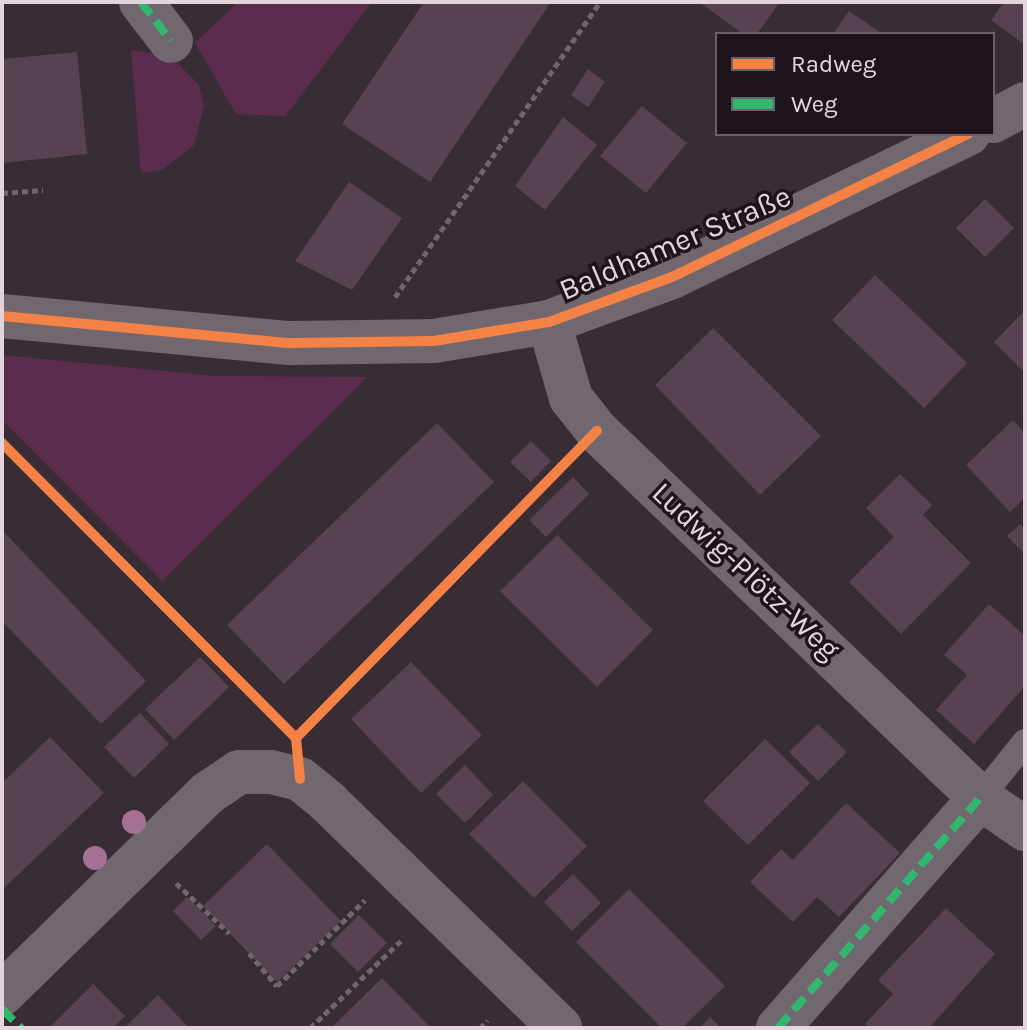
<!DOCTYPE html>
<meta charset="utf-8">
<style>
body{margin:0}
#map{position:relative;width:1027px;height:1030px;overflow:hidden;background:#392d35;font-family:Karla,sans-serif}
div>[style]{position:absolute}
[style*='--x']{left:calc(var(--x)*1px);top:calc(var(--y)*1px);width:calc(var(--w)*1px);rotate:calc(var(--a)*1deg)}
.green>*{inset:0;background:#5c2c4f}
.building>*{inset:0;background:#564251}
.path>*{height:5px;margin-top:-2.5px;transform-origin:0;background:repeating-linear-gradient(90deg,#70666c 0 6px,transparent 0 10px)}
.service>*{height:26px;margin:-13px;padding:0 13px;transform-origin:13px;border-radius:13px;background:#71676e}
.minor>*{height:44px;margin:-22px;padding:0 22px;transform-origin:22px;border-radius:22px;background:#71676e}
.quiet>*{height:8px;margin-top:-4px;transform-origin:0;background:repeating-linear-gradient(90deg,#33b770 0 16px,transparent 0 24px)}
.cycleway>*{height:10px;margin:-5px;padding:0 5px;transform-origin:5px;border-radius:5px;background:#f48246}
.trees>*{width:24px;height:24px;margin:-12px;border-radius:50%;background:#a47095}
span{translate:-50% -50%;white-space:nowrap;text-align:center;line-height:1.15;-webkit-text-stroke:7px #1e141b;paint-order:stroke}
.street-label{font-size:30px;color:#e3d4de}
.frame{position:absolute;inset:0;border:4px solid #e3d4de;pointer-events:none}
.legend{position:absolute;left:715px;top:32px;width:280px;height:104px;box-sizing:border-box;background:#1e141b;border:2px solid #6d6169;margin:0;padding:10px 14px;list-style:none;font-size:24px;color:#e3d4de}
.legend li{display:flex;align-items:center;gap:16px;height:40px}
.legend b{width:40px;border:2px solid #6d6169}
</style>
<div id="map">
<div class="green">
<div style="clip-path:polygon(238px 2px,372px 2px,285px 116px,236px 114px,195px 43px)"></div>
<div style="clip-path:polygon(131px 50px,171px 56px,199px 85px,204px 105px,194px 145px,162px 170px,141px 173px)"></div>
<div style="clip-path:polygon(2px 355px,216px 376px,367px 377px,162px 581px,2px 420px)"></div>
</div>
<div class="building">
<div style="clip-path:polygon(424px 2px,551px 2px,430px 182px,342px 124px)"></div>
<div style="clip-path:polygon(699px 2px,780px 2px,757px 34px,743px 34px)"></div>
<div style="clip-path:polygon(1004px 2px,1025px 2px,1025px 45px,991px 20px)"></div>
<div style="clip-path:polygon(849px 11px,883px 34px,833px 34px)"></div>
<div style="clip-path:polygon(77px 52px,87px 154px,2px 163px,2px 59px)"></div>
<div style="clip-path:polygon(588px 69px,605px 82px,588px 107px,571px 95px)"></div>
<div style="clip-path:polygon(642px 106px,687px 143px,646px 193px,600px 156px)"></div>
<div style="clip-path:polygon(563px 117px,597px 145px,545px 210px,515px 186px)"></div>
<div style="clip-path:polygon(349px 182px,402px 218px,352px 290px,295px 261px)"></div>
<div style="clip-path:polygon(985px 199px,1014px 228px,985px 257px,956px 228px)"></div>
<div style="clip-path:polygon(875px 275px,967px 363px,924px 408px,832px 320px)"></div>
<div style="clip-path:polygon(1025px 310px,1025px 373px,994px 342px)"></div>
<div style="clip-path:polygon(713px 328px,821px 436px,760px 495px,655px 385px)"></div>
<div style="clip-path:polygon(1013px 420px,1025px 433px,1025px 497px,1010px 512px,966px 465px)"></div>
<div style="clip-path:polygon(437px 423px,494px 482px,284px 684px,227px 625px)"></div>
<div style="clip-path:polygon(531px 441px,551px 461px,531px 482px,510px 462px)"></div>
<div style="clip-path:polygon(900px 474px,932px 505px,923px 515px,971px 563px,901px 634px,849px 582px,894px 537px,866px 508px)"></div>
<div style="clip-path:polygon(573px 477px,589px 494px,546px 537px,529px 520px)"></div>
<div style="clip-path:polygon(1020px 524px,1025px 529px,1025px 554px,1007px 536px)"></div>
<div style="clip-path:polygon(2px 530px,146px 681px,101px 724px,2px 621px)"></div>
<div style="clip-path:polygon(557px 535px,653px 630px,597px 687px,500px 591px)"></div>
<div style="clip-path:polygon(989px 604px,1025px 636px,1025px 686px,974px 744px,936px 710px,967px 675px,944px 655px)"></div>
<div style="clip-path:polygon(200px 657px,229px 687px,174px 740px,145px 709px)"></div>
<div style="clip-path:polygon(411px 662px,482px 735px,421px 793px,351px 719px)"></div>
<div style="clip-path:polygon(140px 713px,169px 744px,134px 778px,104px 747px)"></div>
<div style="clip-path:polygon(818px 724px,847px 752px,818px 781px,789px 752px)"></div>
<div style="clip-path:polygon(50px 737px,104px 793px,2px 890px,2px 783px)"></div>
<div style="clip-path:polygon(765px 739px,810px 783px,748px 845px,703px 801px)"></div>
<div style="clip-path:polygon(465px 765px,493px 795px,465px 823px,436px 794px)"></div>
<div style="clip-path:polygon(523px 781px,587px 846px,534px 898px,469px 834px)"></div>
<div style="clip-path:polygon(846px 803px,900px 853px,839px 917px,817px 897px,793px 922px,750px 882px,781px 849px,793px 860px)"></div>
<div style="clip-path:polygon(267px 844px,341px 921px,277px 982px,203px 906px)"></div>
<div style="clip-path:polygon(573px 874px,601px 903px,572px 931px,544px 902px)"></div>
<div style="clip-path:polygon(629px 889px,725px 986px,682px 1028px,662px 1028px,576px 942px)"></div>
<div style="clip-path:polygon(187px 897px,216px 926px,201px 940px,173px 911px)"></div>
<div style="clip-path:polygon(946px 908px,995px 954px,929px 1028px,870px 1028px,865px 1024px,893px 994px,878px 980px)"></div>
<div style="clip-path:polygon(359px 915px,387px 943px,358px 972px,330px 944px)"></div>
<div style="clip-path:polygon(382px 978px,431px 1028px,331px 1028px)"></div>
<div style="clip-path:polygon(93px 984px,125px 1016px,113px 1028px,49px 1028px)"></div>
<div style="clip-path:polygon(158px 995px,189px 1028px,124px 1028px)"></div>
<div style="clip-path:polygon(710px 1017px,721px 1028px,700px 1028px)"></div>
</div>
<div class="path">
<div style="--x:2;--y:193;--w:41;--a:-4.2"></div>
<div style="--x:395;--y:297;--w:359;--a:-55.2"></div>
<div style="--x:176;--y:883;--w:73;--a:43.3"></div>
<div style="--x:249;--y:953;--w:43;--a:49.7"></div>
<div style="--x:277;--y:986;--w:123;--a:-44.3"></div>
<div style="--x:310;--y:1028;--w:130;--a:-43.8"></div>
<div style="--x:480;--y:1028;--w:11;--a:-45"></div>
</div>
<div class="service">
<div style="--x:980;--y:798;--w:72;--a:-51.2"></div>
</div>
<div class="minor">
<div style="--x:141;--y:2;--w:49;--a:52.4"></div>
<div style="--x:993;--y:121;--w:36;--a:-28"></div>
<div style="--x:2;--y:316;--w:289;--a:5.4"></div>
<div style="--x:290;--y:343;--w:144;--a:-0.8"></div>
<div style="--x:434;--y:341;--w:117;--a:-9.4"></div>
<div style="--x:549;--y:322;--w:131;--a:-20.1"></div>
<div style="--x:672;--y:277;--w:329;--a:-25.8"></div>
<div style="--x:549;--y:322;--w:79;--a:73.9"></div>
<div style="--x:571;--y:398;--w:42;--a:51.8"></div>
<div style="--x:597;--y:431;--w:530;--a:43.78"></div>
<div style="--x:980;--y:798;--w:55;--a:34.6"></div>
<div style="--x:2;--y:994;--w:288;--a:-44.3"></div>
<div style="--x:208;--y:793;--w:37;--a:-34"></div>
<div style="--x:239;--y:772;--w:32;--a:0"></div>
<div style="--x:271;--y:772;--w:30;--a:14"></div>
<div style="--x:300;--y:779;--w:36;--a:39"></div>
<div style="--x:328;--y:802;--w:324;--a:44.2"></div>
<div style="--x:778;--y:1028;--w:306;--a:-48.7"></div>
</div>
<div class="quiet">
<div style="--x:141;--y:2;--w:49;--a:52.4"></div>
<div style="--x:2;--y:1009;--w:27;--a:45"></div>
<div style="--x:778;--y:1028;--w:306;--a:-48.7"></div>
</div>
<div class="cycleway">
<div style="--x:2;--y:316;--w:289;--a:5.4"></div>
<div style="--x:290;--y:343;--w:144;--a:-0.8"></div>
<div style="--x:434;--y:341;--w:117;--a:-9.4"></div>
<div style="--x:549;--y:322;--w:131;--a:-20.1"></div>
<div style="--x:672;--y:277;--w:329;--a:-25.8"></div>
<div style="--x:2;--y:443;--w:416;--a:45.1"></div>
<div style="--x:296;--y:738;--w:41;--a:84.4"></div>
<div style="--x:296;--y:738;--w:430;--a:-45.6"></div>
</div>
<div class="trees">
<div style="left:134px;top:822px"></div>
<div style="left:95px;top:858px"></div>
</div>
<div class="street-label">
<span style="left:675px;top:243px;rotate:-23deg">Baldhamer Straße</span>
<span style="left:746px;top:571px;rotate:43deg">Ludwig-Plötz-Weg</span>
</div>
<div class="frame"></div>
<ul class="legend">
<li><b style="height:10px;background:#f48246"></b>Radweg</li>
<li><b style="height:10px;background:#33b770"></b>Weg</li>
</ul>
</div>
